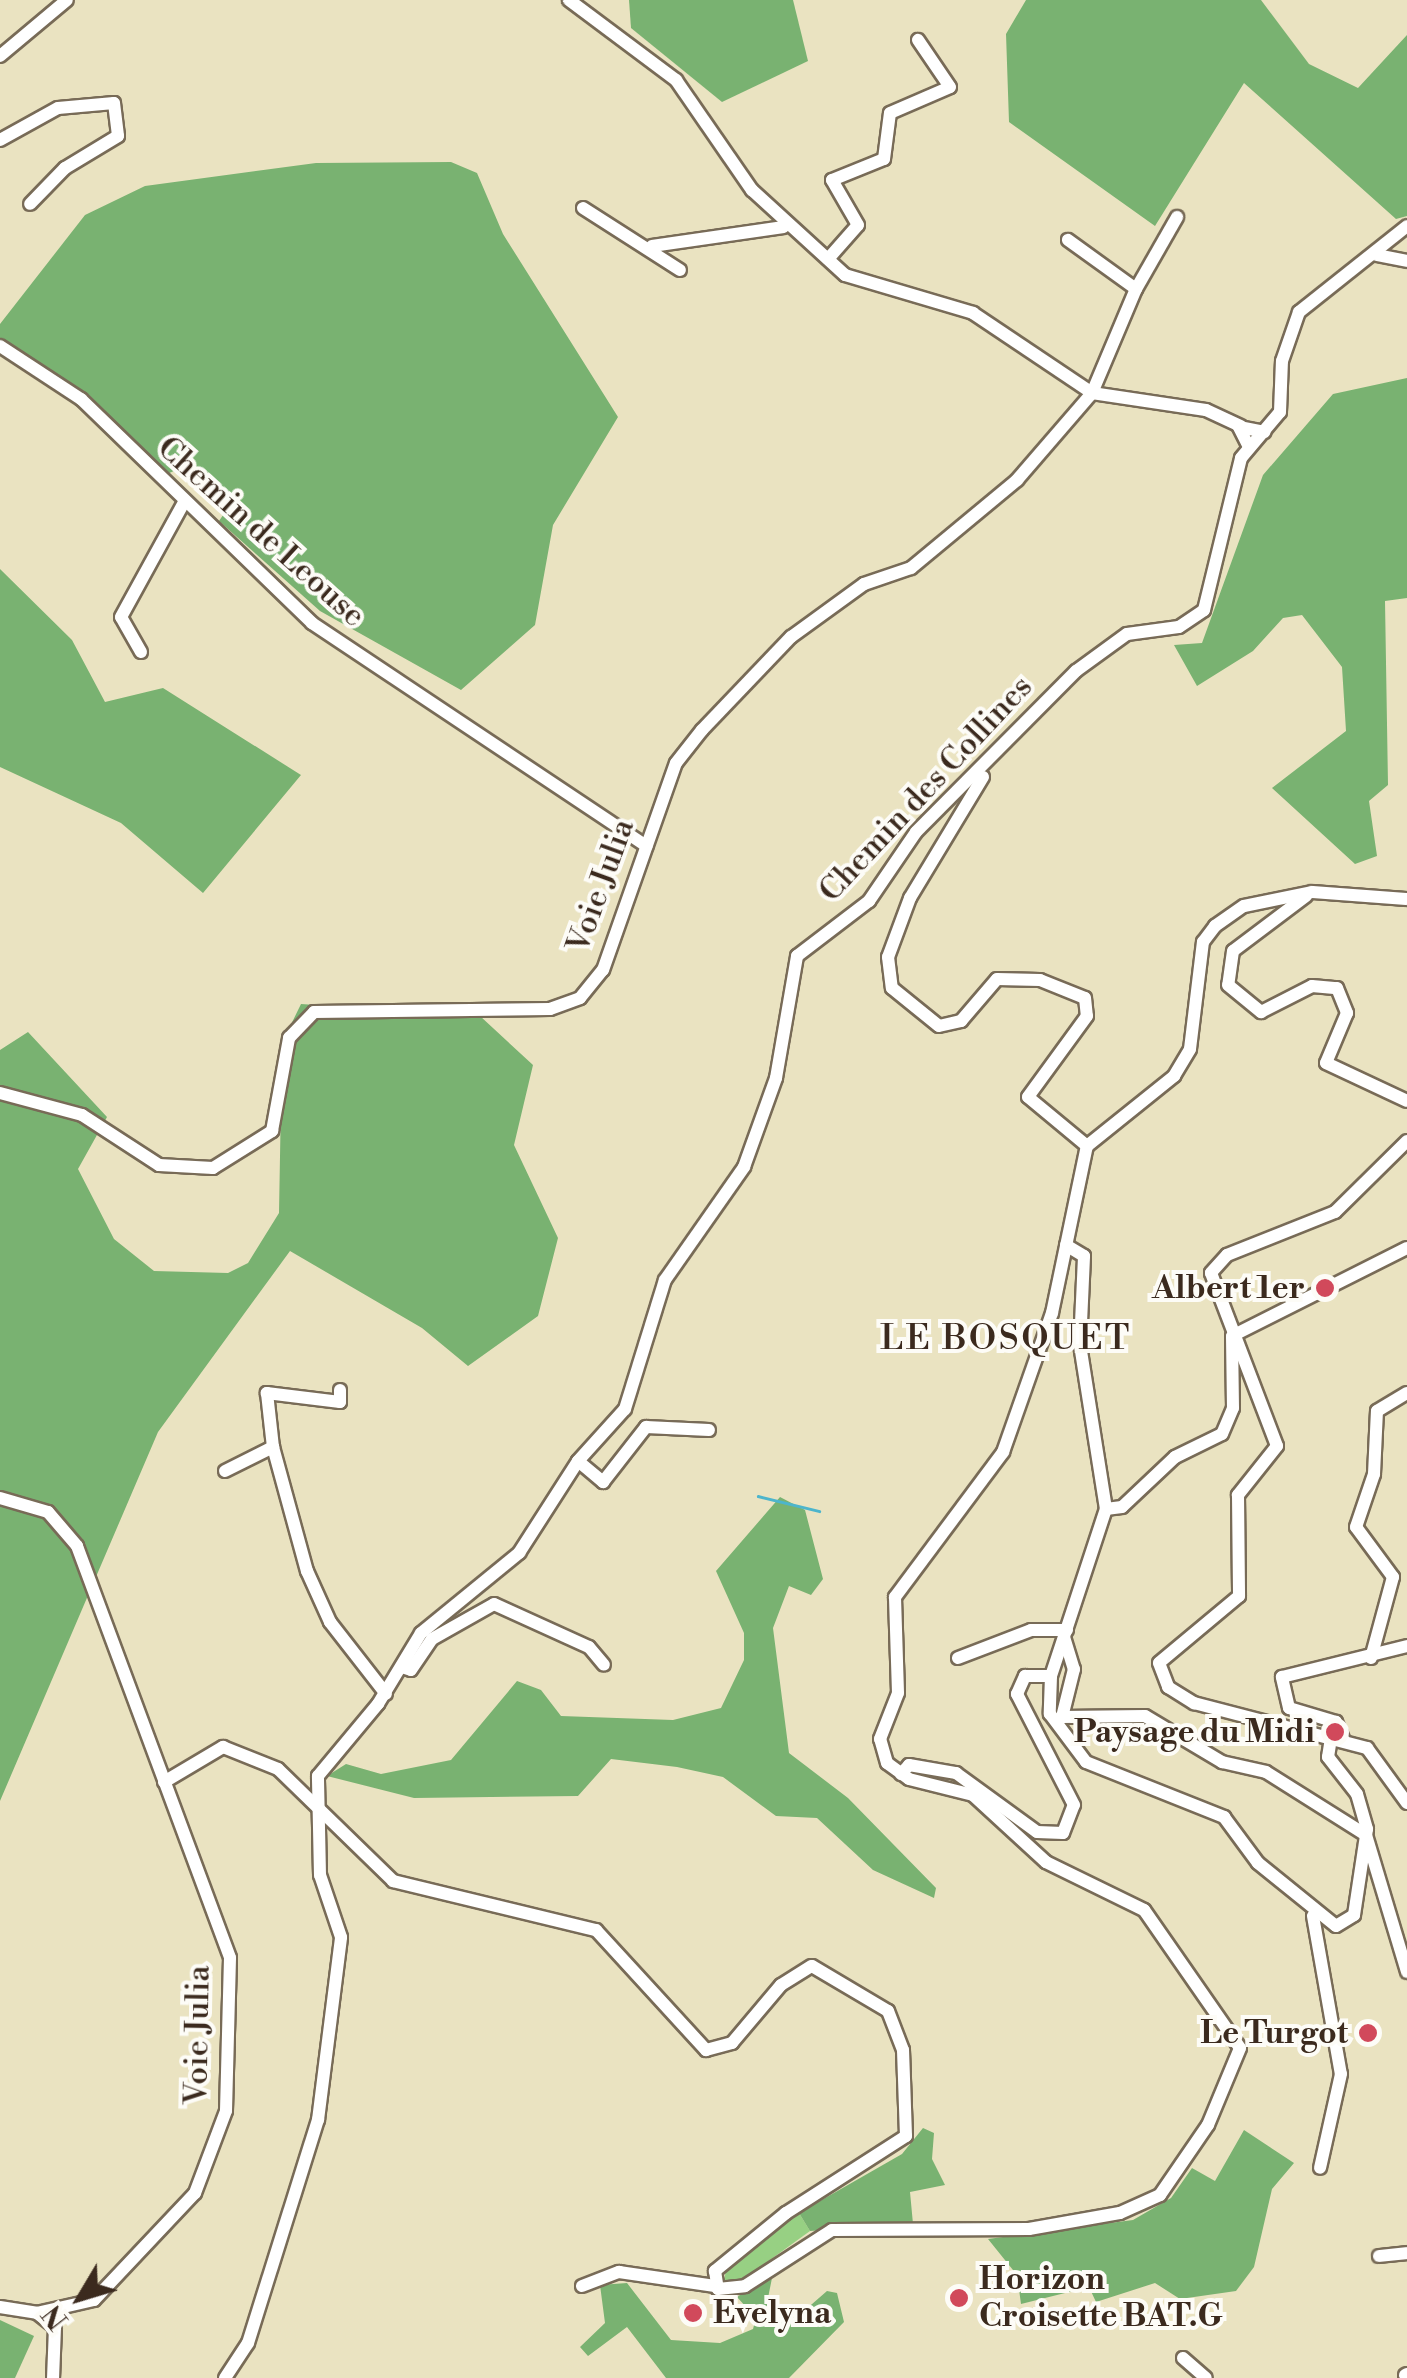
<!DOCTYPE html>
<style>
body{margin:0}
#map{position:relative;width:1407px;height:2378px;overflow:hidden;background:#eae3c1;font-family:"Libre Bodoni",serif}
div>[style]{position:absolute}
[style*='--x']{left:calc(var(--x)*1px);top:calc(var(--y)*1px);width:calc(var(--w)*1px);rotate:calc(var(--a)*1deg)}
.green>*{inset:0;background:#97d083}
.forest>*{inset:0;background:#79b271}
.stream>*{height:2.5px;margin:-1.25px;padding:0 1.25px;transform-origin:1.25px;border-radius:1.25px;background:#4db5cc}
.roads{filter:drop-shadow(2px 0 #786b57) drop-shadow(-2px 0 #786b57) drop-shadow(0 2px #786b57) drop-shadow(0 -2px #786b57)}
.minor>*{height:12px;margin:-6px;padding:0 6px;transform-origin:6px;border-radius:6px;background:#fff}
.dots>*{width:28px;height:28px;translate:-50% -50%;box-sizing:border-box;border:5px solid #fdfcf7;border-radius:50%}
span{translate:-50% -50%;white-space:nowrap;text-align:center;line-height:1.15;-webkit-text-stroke:8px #fdfcf7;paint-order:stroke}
.street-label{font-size:32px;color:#3b2a1e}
.poi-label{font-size:32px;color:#3b2a1e;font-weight:700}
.right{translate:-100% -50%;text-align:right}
.left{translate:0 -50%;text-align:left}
.neighbourhood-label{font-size:35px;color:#3b2a1e;letter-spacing:2.5px}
.north{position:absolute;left:30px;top:2248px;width:100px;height:100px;-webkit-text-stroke:8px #fdfcf7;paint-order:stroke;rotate:232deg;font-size:28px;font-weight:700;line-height:40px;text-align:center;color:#3b2a1e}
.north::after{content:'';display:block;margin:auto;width:35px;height:45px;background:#3b2a1e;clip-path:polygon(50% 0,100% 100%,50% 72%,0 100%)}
</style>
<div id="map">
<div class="green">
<div style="clip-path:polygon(799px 2213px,810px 2231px,737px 2284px,723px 2283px,726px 2271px)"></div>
</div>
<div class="forest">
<div style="clip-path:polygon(629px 0,793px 0,808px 61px,722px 102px,631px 28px)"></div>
<div style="clip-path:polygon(1026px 0,1261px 0,1309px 64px,1358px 88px,1407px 35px,1407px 216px,1396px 219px,1244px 83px,1155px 226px,1009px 122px,1006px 34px)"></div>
<div style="clip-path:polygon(451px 162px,477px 173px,503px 234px,618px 417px,553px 525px,535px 625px,461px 690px,320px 611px,219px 521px,232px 502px,190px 464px,167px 474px,88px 394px,0 341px,0 324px,85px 215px,145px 186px,316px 163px)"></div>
<div style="clip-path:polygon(1407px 378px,1407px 598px,1385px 601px,1388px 785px,1369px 801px,1377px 856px,1355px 864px,1272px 788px,1346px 731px,1342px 667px,1302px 615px,1283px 618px,1253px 651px,1197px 686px,1174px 645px,1202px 643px,1263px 475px,1333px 394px)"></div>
<div style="clip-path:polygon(0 569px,72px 640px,105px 702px,163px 688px,301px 775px,203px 893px,121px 823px,0 767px)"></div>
<div style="clip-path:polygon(301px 1004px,480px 1016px,533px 1065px,514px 1145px,558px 1238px,538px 1316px,468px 1366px,422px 1328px,290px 1251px,158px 1432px,0 1801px,0 1050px,28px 1032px,107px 1117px,78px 1169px,114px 1239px,154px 1271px,228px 1273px,248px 1263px,279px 1213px,282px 1043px)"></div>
<div style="clip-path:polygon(780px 1497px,805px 1510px,823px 1579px,811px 1595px,789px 1586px,773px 1628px,789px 1753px,848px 1798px,936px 1888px,934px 1898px,873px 1870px,817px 1818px,776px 1816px,723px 1777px,677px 1767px,611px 1759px,578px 1796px,414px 1798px,327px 1776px,346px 1764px,381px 1774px,451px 1760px,517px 1681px,541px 1690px,561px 1716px,673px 1720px,721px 1708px,744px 1660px,744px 1633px,716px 1571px)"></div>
<div style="clip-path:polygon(923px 2128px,934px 2133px,932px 2159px,945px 2185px,910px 2192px,913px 2224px,810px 2231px,799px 2213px,902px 2154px)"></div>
<div style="clip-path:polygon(1244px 2130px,1294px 2163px,1272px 2189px,1254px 2267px,1236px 2291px,1180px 2299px,1155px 2283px,1096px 2302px,1089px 2287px,1021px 2304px,1017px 2275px,988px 2239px,1133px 2220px,1171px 2198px,1192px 2168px,1215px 2181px)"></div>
<div style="clip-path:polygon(773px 2273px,767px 2303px,775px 2320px,796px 2318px,827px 2291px,837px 2293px,844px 2322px,789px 2378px,666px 2378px,627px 2327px,588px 2356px,580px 2347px,605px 2323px,600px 2285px,627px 2283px,671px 2340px,720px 2343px,753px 2329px,756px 2318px,737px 2297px)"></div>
<div style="clip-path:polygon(0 2320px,34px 2336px,15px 2378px,0 2378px)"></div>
</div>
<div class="stream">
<div style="--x:758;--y:1496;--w:63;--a:13.8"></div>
</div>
<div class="roads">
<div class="minor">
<div style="--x:569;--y:0;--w:134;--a:36.8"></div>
<div style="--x:676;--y:80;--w:134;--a:55.4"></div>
<div style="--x:752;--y:190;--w:126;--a:42.4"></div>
<div style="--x:845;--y:275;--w:134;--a:16.5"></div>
<div style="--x:973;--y:313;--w:143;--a:33.9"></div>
<div style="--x:1092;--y:393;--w:115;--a:8.5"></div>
<div style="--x:1206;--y:410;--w:38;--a:25"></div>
<div style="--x:0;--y:56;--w:87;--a:-39.9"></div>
<div style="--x:0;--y:140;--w:66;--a:-28.9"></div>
<div style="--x:58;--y:108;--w:56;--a:-5.1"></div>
<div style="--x:114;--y:103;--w:33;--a:83"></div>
<div style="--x:118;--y:136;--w:62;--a:148.9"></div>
<div style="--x:65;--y:168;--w:50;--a:134.2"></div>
<div style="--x:583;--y:208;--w:115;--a:32.6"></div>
<div style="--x:652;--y:246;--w:133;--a:-8.2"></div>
<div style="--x:1377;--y:255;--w:31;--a:11"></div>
<div style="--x:828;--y:259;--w:45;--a:-48.6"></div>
<div style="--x:858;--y:225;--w:52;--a:-120"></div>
<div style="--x:832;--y:180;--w:56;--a:-22"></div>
<div style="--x:884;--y:159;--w:46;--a:-82.6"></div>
<div style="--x:890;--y:113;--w:65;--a:-23.4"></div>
<div style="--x:950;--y:87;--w:57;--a:-124.2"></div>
<div style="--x:1136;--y:289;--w:83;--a:-60.3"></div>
<div style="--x:0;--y:346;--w:97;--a:33.2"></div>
<div style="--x:81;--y:399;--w:322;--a:44.1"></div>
<div style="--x:312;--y:623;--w:402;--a:33.7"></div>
<div style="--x:1249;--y:447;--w:22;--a:-117"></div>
<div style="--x:1239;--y:427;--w:26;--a:11"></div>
<div style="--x:141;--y:652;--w:40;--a:-119.7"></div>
<div style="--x:121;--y:617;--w:129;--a:-61.2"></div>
<div style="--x:983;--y:777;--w:141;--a:121.1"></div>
<div style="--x:910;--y:898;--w:63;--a:110.4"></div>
<div style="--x:888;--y:957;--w:31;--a:83"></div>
<div style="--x:892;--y:988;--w:60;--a:39"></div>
<div style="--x:939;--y:1026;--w:23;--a:-13"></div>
<div style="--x:961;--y:1021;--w:55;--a:-49.4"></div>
<div style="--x:997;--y:979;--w:43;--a:1.3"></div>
<div style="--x:1040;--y:980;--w:48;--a:21.8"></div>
<div style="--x:1085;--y:998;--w:18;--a:84"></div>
<div style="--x:1087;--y:1016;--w:100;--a:126.1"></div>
<div style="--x:1028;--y:1097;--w:77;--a:39.7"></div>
<div style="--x:1306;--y:896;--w:91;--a:143"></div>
<div style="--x:1233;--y:951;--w:34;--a:98"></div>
<div style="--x:1228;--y:985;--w:43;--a:39.3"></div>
<div style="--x:1261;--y:1012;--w:57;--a:-27"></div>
<div style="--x:1312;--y:986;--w:25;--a:5"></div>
<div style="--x:1337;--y:988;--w:27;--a:68"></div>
<div style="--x:1347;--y:1013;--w:54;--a:112.8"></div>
<div style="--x:1326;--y:1063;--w:89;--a:25.1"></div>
<div style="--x:0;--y:1093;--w:85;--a:15"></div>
<div style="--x:82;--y:1115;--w:92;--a:33"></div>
<div style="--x:159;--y:1165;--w:54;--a:3.2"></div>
<div style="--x:213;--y:1168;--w:70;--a:-32.1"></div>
<div style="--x:272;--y:1131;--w:95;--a:-79.6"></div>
<div style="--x:289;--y:1038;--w:36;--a:-46"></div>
<div style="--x:314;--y:1012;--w:236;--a:-0.7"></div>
<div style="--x:550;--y:1009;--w:32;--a:-20"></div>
<div style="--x:580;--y:998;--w:36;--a:-51"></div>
<div style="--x:603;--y:970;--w:219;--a:-70.6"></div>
<div style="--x:676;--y:763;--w:42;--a:-51.8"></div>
<div style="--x:702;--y:730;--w:129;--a:-46.3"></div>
<div style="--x:791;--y:637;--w:90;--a:-36"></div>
<div style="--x:864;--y:584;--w:50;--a:-18.8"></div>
<div style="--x:911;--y:568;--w:138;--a:-39.7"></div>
<div style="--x:1017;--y:480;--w:115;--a:-49.2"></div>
<div style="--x:1092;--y:393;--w:113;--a:-67.1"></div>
<div style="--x:1136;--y:289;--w:84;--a:-144.2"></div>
<div style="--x:1407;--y:1141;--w:101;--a:135.4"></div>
<div style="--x:1335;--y:1212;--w:116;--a:158.3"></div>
<div style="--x:1227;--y:1255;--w:24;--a:132"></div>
<div style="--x:1211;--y:1273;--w:185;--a:69.1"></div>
<div style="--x:1277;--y:1446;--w:63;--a:128.5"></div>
<div style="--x:1238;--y:1495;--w:101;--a:89.4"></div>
<div style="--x:1239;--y:1596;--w:104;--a:140.1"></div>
<div style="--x:1159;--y:1663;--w:26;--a:69"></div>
<div style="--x:1168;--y:1687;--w:31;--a:32"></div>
<div style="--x:1194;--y:1703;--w:179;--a:14.6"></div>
<div style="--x:1367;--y:1748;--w:68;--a:54"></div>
<div style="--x:1232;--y:1336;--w:196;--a:-26.7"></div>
<div style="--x:340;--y:1390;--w:12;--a:90"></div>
<div style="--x:340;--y:1402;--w:74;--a:-173"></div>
<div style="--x:267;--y:1393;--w:54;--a:83.7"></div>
<div style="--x:273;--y:1447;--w:129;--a:74.7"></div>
<div style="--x:307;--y:1571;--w:56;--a:65.7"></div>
<div style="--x:330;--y:1622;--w:91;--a:52.1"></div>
<div style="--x:578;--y:1461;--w:33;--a:40"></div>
<div style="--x:603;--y:1482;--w:70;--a:-52"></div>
<div style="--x:646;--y:1427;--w:63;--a:2.7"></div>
<div style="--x:225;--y:1471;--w:54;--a:-26.6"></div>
<div style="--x:0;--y:1498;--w:50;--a:16.3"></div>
<div style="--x:48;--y:1512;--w:45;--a:49.5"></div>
<div style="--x:77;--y:1546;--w:439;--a:69.6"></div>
<div style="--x:230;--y:1958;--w:153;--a:91.5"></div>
<div style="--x:226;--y:2111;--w:88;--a:110.7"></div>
<div style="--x:195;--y:2193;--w:147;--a:133.3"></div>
<div style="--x:94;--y:2300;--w:58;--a:167.2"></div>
<div style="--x:1106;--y:1509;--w:16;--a:-7"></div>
<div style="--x:1122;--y:1507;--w:73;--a:-43.3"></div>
<div style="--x:1175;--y:1457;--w:52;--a:-26.1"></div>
<div style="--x:1222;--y:1434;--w:28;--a:-67"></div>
<div style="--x:1233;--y:1408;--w:71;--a:-90.8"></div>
<div style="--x:1064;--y:1637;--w:34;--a:73"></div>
<div style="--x:1074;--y:1669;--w:49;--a:104"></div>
<div style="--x:1062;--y:1717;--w:83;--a:-0.7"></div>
<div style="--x:1145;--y:1716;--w:90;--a:30.9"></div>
<div style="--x:1222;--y:1762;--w:45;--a:12.8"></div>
<div style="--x:1266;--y:1772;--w:118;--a:32.2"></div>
<div style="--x:1366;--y:1835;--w:143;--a:73.3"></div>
<div style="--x:958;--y:1658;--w:78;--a:-21"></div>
<div style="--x:1031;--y:1630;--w:36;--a:0"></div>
<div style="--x:1371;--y:1658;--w:84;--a:-74.8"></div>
<div style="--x:1393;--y:1577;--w:62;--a:-126.5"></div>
<div style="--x:1356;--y:1527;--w:56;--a:-71.2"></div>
<div style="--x:1374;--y:1474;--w:63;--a:-87.3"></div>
<div style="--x:1377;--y:1411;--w:35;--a:-31"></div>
<div style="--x:402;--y:1667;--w:9;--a:18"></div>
<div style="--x:411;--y:1670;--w:37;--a:-56"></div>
<div style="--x:432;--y:1639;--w:71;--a:-29.4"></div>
<div style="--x:494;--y:1604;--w:104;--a:24.4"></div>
<div style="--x:589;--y:1647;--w:23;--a:50"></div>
<div style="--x:1051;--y:1676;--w:176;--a:-71.8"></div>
<div style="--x:1106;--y:1509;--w:166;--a:-99"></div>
<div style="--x:1080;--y:1345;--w:89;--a:-87.4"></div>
<div style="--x:1084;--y:1256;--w:21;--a:-149"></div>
<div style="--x:1344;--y:1741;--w:21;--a:-113"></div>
<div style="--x:1336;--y:1722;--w:49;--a:-163.4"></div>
<div style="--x:1289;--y:1708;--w:32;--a:-103"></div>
<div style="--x:1282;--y:1677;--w:129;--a:-13.9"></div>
<div style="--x:901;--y:1774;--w:12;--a:-48"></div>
<div style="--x:909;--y:1765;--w:48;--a:9.7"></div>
<div style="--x:956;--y:1773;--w:100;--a:36.1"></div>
<div style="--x:1037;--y:1832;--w:26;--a:2"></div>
<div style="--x:1063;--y:1833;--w:30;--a:-69"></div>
<div style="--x:1074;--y:1805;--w:125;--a:-117.2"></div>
<div style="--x:1017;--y:1694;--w:20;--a:-66"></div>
<div style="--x:1025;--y:1676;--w:26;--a:0"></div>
<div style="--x:1051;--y:1676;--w:38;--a:92"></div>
<div style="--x:1050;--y:1714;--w:60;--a:53.1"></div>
<div style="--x:1086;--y:1762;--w:149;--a:21.7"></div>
<div style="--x:1224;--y:1817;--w:57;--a:53.5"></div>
<div style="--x:1258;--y:1863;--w:100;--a:38.9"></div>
<div style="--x:1336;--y:1926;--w:21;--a:-31"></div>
<div style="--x:1354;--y:1915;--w:87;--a:-81.4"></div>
<div style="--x:1367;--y:1829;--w:36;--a:-106"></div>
<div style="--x:1357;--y:1794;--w:47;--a:-128.1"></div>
<div style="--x:1328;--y:1757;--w:19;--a:-81"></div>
<div style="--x:164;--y:1782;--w:69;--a:-30.7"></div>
<div style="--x:223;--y:1747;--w:59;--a:21.8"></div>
<div style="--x:278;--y:1769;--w:161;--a:44.2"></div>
<div style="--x:393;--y:1881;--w:209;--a:13.6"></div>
<div style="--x:596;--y:1930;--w:163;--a:47.5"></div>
<div style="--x:706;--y:2050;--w:27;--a:-15"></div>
<div style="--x:732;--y:2043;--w:76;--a:-49.8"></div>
<div style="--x:781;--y:1985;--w:36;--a:-32"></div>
<div style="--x:812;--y:1966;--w:88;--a:30.6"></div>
<div style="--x:888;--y:2011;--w:42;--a:69"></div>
<div style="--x:903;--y:2050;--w:86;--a:88"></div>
<div style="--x:906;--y:2136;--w:143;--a:147.3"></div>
<div style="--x:786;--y:2213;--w:92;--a:140.8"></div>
<div style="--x:715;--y:2271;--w:18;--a:81"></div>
<div style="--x:718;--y:2289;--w:27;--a:-6"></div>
<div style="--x:745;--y:2286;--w:103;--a:-32.8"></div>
<div style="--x:832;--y:2230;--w:197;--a:-0.3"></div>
<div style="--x:1029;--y:2229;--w:92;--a:-10"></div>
<div style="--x:1120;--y:2213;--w:44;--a:-24.2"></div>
<div style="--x:1160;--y:2195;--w:85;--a:-55.6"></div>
<div style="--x:1208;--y:2125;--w:83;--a:-67.4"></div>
<div style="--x:1240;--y:2048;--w:168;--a:-124.8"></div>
<div style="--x:1144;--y:1910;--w:109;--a:-153.9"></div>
<div style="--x:1046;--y:1862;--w:99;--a:-137.5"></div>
<div style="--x:973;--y:1795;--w:66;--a:-166"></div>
<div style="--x:909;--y:1779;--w:27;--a:-144"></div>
<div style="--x:887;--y:1763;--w:25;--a:-106"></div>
<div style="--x:880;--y:1739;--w:49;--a:-68.6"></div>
<div style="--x:898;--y:1693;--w:96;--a:-91.8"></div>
<div style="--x:895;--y:1597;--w:181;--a:-53.3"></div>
<div style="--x:1003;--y:1452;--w:147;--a:-70.6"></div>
<div style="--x:1052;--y:1313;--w:171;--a:-78.2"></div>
<div style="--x:1087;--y:1146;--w:112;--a:-38.8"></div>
<div style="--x:1174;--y:1076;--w:31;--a:-59"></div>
<div style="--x:1190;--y:1049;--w:108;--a:-83.1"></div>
<div style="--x:1203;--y:942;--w:20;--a:-53"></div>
<div style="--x:1215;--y:926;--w:35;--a:-35"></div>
<div style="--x:1244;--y:906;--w:69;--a:-11.6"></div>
<div style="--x:1312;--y:892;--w:95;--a:4.2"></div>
<div style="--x:1313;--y:1916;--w:160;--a:80"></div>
<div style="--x:1341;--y:2074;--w:96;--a:102.6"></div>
<div style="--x:1379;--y:2256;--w:28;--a:-6"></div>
<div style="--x:582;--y:2286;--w:40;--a:-21"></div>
<div style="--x:619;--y:2272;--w:97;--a:8.3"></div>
<div style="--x:0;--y:2307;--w:37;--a:9"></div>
<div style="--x:37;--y:2313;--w:23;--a:38"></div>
<div style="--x:55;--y:2327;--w:51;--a:92.2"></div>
<div style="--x:1183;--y:2358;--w:30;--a:41"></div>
<div style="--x:1405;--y:2375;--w:2;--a:-27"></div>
<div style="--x:225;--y:2378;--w:42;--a:-56.7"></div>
<div style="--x:248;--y:2343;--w:234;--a:-72.6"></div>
<div style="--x:318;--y:2120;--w:184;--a:-82.8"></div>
<div style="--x:341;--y:1937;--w:65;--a:-108.7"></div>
<div style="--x:320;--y:1875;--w:99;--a:-91.2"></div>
<div style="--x:318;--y:1776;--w:94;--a:-50.2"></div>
<div style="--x:378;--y:1704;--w:83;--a:-58.8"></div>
<div style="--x:421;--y:1633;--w:127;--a:-39.2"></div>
<div style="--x:519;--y:1553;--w:109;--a:-57.3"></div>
<div style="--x:578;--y:1461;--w:70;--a:-47.9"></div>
<div style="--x:625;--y:1409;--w:135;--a:-72.8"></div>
<div style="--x:665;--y:1280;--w:138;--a:-55"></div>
<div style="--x:744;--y:1167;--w:95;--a:-70.2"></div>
<div style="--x:776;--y:1078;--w:124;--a:-80.2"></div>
<div style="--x:797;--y:956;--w:91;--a:-37.4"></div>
<div style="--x:869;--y:901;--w:83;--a:-55.7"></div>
<div style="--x:916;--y:832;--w:227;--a:-45.2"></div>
<div style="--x:1076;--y:671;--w:63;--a:-36"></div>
<div style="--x:1127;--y:634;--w:52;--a:-7.7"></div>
<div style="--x:1179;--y:627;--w:30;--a:-34"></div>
<div style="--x:1204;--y:610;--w:156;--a:-76.3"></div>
<div style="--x:1241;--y:458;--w:60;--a:-49.7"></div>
<div style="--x:1280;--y:412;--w:51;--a:-87.8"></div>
<div style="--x:1282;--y:361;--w:52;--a:-70.9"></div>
<div style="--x:1299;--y:312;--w:138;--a:-38.5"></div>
</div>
</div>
<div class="dots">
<div style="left:1325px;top:1288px;background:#d1495b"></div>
<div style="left:1335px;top:1732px;background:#d1495b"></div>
<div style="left:1368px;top:2033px;background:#d1495b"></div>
<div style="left:959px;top:2298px;background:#d1495b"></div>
<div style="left:693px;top:2313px;background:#d1495b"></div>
</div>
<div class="street-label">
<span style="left:261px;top:532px;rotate:42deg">Chemin de Leouse</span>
<span style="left:926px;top:789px;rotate:-47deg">Chemin des Collines</span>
<span style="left:601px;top:886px;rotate:-70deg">Voie Julia</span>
<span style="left:198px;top:2035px;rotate:-89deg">Voie Julia</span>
</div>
<div class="poi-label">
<span class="right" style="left:1305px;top:1288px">Albert 1er</span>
<span class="right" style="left:1315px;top:1732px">Paysage du Midi</span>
<span class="right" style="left:1348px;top:2033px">Le Turgot</span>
<span class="left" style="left:979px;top:2298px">Horizon<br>Croisette BAT.G</span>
<span class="left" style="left:713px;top:2313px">Evelyna</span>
</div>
<div class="neighbourhood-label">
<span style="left:1006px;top:1339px">LE BOSQUET</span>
</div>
<div class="north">N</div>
</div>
